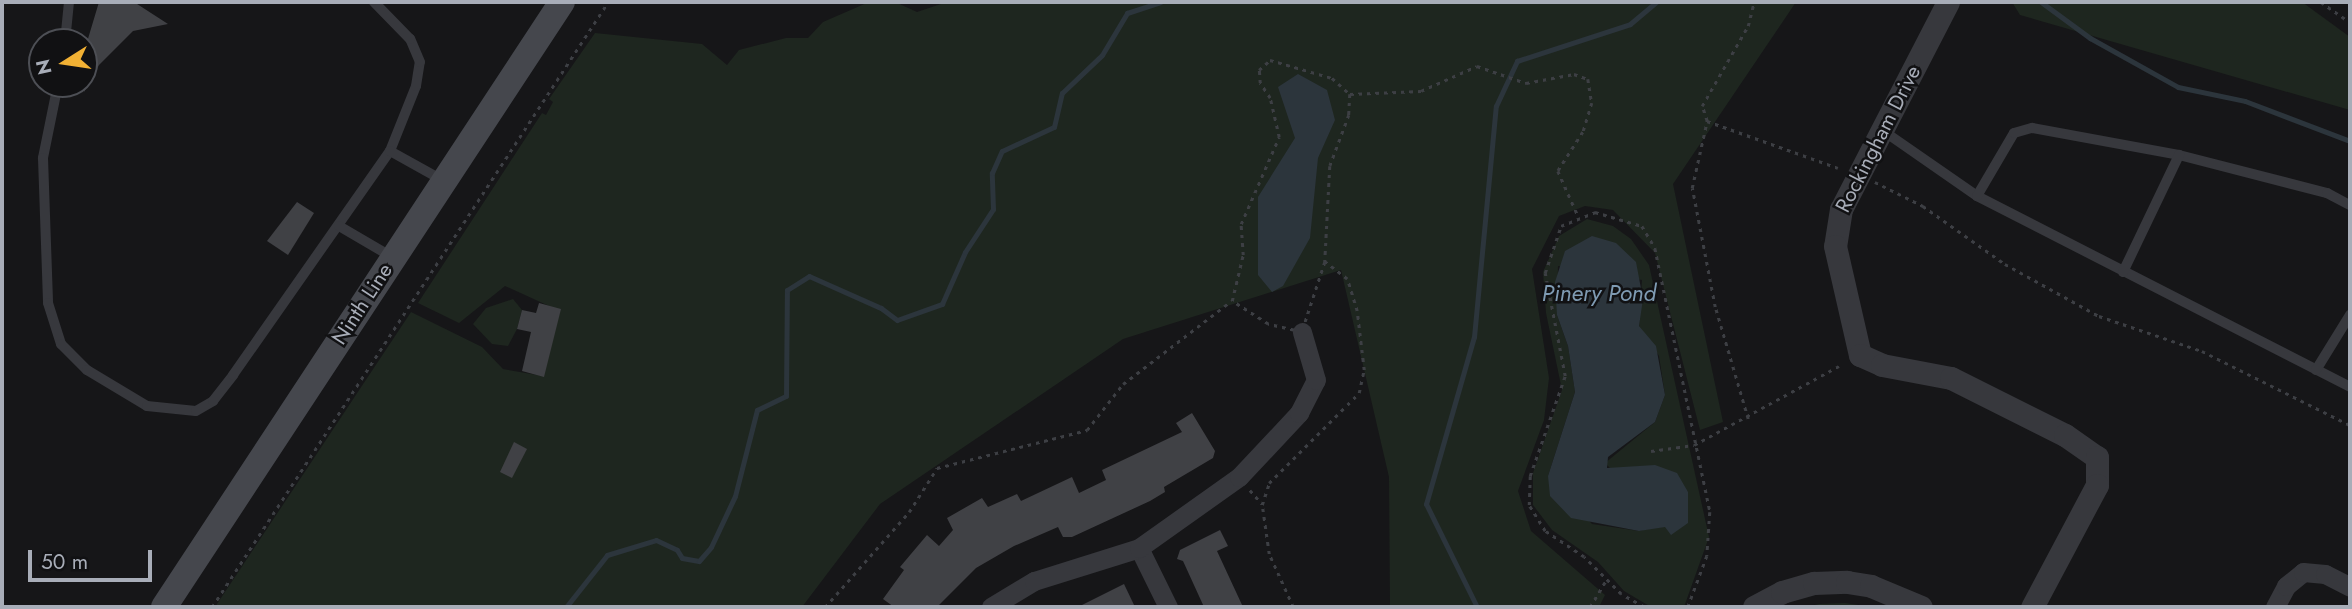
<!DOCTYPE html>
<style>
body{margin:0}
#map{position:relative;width:2352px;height:609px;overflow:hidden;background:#161618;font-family:Jost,sans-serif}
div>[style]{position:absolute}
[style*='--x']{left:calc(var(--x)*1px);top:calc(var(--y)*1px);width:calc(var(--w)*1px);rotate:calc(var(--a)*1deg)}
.green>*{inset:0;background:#1e261f}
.water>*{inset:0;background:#2c353c}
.stream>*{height:5px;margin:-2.5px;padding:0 2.5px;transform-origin:2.5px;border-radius:2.5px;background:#2c353c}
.building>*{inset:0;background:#404145}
.path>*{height:2.5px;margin-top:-1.25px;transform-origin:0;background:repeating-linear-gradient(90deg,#3d3f44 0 3.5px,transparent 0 8.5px)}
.service>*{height:10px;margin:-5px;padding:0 5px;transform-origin:5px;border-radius:5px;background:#37383d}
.minor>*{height:19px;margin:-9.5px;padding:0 9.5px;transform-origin:9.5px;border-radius:9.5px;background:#37383d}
.tertiary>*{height:23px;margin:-11.5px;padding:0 11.5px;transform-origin:11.5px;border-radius:11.5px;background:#37383d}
.secondary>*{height:26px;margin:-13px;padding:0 13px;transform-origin:13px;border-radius:13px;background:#45474d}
span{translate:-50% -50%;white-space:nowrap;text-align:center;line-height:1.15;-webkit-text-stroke:5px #111113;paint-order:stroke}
.street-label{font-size:21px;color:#a8adb8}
.water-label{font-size:23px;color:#7f9bb3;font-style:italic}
.frame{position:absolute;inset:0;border:4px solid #a8adb8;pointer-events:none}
.north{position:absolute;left:28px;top:28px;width:70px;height:70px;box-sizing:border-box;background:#111113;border:2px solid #4d4f55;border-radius:50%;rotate:258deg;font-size:19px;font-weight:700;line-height:28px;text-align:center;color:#a8adb8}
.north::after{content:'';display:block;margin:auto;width:24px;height:32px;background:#f2b134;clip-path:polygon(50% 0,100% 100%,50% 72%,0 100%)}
.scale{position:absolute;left:28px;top:550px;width:124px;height:32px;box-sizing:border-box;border:4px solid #a8adb8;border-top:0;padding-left:9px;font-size:21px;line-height:24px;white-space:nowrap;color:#a8adb8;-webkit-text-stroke:5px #111113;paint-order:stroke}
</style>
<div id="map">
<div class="green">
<div style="clip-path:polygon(869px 2px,895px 2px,917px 12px,947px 2px,1796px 2px,1673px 184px,1723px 422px,1700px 430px,1655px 253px,1613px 210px,1585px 206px,1559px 216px,1532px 269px,1549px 378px,1544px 420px,1518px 491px,1531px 531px,1605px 595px,1599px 607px,1390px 607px,1389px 477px,1341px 270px,1123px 339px,880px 504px,802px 607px,215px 607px,411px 312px,482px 347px,503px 369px,543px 376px,560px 311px,505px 286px,459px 323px,418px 303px,542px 113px,546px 115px,553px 102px,549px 99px,595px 33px,702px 44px,727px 65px,739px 50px,786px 38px,808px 38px,823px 22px)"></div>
<div style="clip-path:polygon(2012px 2px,2302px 2px,2350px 37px,2350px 110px,2020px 15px)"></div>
<div style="clip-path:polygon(evenodd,1587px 219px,1613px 226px,1631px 239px,1649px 265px,1709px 537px,1684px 607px,1651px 607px,1624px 591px,1598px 562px,1552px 530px,1533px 505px,1533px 473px,1562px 390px,1546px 313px,1543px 272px,1559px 236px,1587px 219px,1558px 266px,1642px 280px,1639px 326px,1659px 356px,1665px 395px,1655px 422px,1605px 463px,1612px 470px,1642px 466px,1688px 492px,1686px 519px,1639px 531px,1592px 524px,1548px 476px,1575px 392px,1568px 346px,1557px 315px,1558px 266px)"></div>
<div style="clip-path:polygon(513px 299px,522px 310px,517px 329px,508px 346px,492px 344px,473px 324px,486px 308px)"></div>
<div style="clip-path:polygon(1845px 603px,1872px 607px,1806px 607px,1819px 604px)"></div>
</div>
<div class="water">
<div style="clip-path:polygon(1298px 74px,1327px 90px,1335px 120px,1318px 158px,1310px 238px,1283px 286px,1272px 292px,1258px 275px,1258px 197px,1295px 138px,1278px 87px)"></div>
<div style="clip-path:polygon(1592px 236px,1616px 243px,1636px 262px,1643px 299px,1639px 326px,1656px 346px,1665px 395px,1655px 422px,1608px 457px,1607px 468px,1655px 465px,1677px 473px,1688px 492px,1688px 523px,1671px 535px,1665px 527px,1639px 531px,1571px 518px,1550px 496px,1548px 476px,1575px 392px,1568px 346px,1557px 315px,1555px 282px,1565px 251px)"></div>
</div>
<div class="stream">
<div style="--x:2041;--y:2;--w:61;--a:36.3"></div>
<div style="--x:2090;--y:38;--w:101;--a:29.1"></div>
<div style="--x:2178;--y:87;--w:68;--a:11.8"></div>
<div style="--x:2245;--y:101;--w:112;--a:20.9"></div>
<div style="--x:566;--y:607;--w:66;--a:-51.7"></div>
<div style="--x:607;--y:555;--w:51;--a:-17"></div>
<div style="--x:656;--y:540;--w:23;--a:25"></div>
<div style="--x:677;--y:550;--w:9;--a:58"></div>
<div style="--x:682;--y:558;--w:17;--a:10"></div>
<div style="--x:699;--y:561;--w:18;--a:-49"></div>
<div style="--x:711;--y:547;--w:56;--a:-64.8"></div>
<div style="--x:735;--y:496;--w:89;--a:-75.7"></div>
<div style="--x:757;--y:410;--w:32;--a:-26"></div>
<div style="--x:786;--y:396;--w:106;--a:-89.5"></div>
<div style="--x:787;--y:290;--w:26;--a:-32"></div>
<div style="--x:809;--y:276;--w:79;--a:24"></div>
<div style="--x:881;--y:308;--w:20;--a:37"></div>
<div style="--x:897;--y:320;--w:48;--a:-19.6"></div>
<div style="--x:942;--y:304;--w:57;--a:-66.1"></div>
<div style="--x:965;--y:252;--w:51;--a:-56.9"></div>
<div style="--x:993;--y:209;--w:36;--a:-92"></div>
<div style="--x:992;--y:173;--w:24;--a:-66"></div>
<div style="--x:1002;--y:151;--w:57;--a:-24.8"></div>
<div style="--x:1054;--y:127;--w:35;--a:-77"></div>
<div style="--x:1062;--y:93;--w:55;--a:-43.5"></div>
<div style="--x:1102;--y:55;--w:49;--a:-59.2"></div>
<div style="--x:1127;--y:13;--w:35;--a:-18"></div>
<div style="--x:1477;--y:607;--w:115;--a:-116.3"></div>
<div style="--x:1426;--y:504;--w:174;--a:-74"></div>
<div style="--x:1474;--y:337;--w:232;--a:-84.6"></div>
<div style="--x:1496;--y:106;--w:50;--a:-65"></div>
<div style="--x:1517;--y:61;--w:119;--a:-18.1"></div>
<div style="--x:1630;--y:24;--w:34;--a:-40"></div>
</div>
<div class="building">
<div style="clip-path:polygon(99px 2px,134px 2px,168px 24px,133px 31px,99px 65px,84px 92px,84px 52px)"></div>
<div style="clip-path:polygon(297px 202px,314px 213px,288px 255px,267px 241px)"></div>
<div style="clip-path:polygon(539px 303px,561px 309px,544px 377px,522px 371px,531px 332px,517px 329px,522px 310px,536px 313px)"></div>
<div style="clip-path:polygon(1192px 413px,1215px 451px,1213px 458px,1164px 487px,1165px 492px,1150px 501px,1072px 537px,1063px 537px,1058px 527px,1014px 546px,976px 568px,937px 607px,894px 607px,883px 599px,904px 570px,900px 567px,927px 535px,939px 546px,953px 530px,947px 518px,982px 498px,988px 507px,1017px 494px,1021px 501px,1072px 477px,1079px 493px,1106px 480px,1102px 470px,1182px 432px,1176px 423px)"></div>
<div style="clip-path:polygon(514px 442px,527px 449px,512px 478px,500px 472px)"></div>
<div style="clip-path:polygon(1220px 530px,1228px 546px,1217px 551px,1243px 607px,1204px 607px,1183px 561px,1177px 559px,1180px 550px)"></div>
<div style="clip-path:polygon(1124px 584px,1135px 607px,1078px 607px)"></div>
</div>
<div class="path">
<div style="--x:2321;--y:2;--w:35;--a:35"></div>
<div style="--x:1270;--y:60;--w:65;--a:16.2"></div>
<div style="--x:1332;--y:78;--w:24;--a:42"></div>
<div style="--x:1350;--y:94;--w:21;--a:93"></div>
<div style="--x:1349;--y:115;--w:54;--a:110.4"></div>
<div style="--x:1330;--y:166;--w:96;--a:93"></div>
<div style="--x:1325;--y:262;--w:74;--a:108.2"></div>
<div style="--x:1302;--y:332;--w:35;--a:-167"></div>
<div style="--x:1268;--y:324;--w:43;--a:-147.4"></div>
<div style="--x:1232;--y:301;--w:47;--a:-76.6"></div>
<div style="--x:1243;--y:255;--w:31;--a:-94"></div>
<div style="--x:1241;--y:224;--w:95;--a:-66.4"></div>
<div style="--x:1279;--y:137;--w:40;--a:-103"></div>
<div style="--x:1270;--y:98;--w:18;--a:-124"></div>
<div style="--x:1260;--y:83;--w:13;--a:-94"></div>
<div style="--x:1259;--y:70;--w:15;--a:-42"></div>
<div style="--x:1350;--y:94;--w:71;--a:-2.4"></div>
<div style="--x:1421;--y:91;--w:61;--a:-24.1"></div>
<div style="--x:1477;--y:66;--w:52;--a:19.1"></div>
<div style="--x:1526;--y:83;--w:49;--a:-10.6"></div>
<div style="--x:1574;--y:74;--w:15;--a:20"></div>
<div style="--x:1588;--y:79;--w:24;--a:81"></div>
<div style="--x:1592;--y:103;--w:30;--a:107"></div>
<div style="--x:1583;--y:132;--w:46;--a:122.7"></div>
<div style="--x:1558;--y:171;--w:51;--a:65.9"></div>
<div style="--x:1707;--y:121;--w:139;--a:19.7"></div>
<div style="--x:1875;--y:182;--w:54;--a:26.6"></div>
<div style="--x:1923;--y:206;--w:100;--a:35.3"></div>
<div style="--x:2005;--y:264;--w:107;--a:29"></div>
<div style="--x:2099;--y:316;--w:109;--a:18.8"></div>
<div style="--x:2202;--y:351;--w:165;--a:26.6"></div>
<div style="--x:1748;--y:419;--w:117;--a:-106.4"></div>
<div style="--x:1715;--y:307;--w:121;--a:-100.9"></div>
<div style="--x:1692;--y:188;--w:69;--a:-77.4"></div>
<div style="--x:1707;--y:121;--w:16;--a:-108"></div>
<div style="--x:1702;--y:106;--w:92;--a:-60.1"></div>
<div style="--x:1748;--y:26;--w:25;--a:-76"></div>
<div style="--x:1651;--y:451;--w:43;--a:-7.9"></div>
<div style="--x:1694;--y:445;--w:165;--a:-28.6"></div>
<div style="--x:1250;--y:490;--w:18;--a:49"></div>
<div style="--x:212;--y:607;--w:723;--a:-56.79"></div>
<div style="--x:825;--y:607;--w:127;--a:-48.5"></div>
<div style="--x:909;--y:512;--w:52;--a:-57.5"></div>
<div style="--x:937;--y:468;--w:155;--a:-14.2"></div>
<div style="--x:1087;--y:430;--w:58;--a:-52"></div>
<div style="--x:1123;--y:384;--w:136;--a:-37.5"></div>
<div style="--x:1293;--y:607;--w:58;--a:-114.4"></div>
<div style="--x:1269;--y:554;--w:49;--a:-98.1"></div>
<div style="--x:1262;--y:505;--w:23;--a:-72"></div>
<div style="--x:1269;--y:483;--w:127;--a:-45"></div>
<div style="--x:1359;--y:393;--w:24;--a:-78"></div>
<div style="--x:1364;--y:370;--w:59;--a:-96.8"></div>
<div style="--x:1357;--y:311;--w:34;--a:-107"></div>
<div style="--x:1347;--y:279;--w:28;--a:-142"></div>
<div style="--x:1590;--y:607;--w:33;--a:-59"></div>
<div style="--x:1644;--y:607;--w:26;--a:-151"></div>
<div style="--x:1621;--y:594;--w:52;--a:-135"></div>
<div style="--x:1584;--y:557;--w:47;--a:-146.3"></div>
<div style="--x:1545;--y:531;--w:31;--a:-122"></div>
<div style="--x:1529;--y:505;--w:29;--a:-88"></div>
<div style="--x:1530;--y:476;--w:106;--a:-70.7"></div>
<div style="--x:1565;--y:376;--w:105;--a:-101"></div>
<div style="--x:1545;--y:273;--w:50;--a:-71.2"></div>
<div style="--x:1561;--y:226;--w:37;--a:-22"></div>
<div style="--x:1595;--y:212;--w:49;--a:16.6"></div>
<div style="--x:1642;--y:226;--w:26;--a:59"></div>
<div style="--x:1655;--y:248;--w:270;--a:78.2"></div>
<div style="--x:1710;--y:512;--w:44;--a:93.9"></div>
<div style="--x:1707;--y:556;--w:54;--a:110.4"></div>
</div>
<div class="service">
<div style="--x:65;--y:42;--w:40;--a:-84.3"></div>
<div style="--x:58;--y:84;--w:76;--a:101.5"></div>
<div style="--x:43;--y:158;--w:145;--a:88"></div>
<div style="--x:48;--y:303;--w:43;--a:72.4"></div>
<div style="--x:61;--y:344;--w:37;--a:45"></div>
<div style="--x:87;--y:370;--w:70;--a:31"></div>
<div style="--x:147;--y:406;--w:49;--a:5.8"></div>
<div style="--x:196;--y:411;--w:20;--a:-30"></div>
<div style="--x:213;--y:401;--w:33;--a:-52"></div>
<div style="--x:233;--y:375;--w:274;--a:-55"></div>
<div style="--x:390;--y:151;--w:70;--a:-68.2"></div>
<div style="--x:416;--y:86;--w:24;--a:-81"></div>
<div style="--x:420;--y:62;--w:25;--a:-113"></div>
<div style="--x:410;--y:39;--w:52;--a:-134.2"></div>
<div style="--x:1882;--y:130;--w:116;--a:34.8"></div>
<div style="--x:1977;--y:196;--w:419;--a:27.1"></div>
<div style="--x:390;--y:151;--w:62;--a:29.1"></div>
<div style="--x:1977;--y:196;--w:73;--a:-59.6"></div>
<div style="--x:2014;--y:133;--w:19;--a:-16"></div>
<div style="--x:2032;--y:128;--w:149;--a:10.4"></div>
<div style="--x:2179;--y:155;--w:153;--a:14.4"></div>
<div style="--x:2327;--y:193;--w:26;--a:28"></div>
<div style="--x:339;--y:226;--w:61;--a:30.3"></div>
<div style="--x:2123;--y:272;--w:130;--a:-64.4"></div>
<div style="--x:2316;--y:370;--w:65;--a:-58.3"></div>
</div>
<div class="minor">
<div style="--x:1139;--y:548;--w:66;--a:63.8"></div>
<div style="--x:991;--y:607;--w:50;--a:-31.2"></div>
<div style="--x:1034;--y:581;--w:110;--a:-17.4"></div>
<div style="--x:1139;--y:548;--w:123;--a:-35.4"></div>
<div style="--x:1239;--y:477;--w:88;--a:-46.8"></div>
<div style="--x:1299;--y:413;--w:37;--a:-63"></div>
<div style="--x:1316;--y:380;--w:50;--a:-106.3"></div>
<div style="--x:2275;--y:607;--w:24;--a:-62"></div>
<div style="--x:2286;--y:586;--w:22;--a:-39"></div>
<div style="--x:2303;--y:572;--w:22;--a:5"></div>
<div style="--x:2325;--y:574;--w:28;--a:27"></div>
</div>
<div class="tertiary">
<div style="--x:1948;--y:2;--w:233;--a:117.3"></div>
<div style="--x:1841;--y:209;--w:37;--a:99"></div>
<div style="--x:1835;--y:246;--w:112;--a:77.1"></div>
<div style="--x:1860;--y:355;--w:24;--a:24"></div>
<div style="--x:1882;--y:365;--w:70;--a:10.7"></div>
<div style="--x:1951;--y:378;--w:127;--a:26.6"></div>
<div style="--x:2065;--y:435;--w:39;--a:35"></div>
<div style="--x:2097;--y:457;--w:28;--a:90"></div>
<div style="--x:2097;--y:485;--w:138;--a:118"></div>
<div style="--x:1754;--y:607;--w:32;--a:-28"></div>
<div style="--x:1782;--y:592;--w:33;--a:-16"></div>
<div style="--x:1814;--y:583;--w:33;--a:-2"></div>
<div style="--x:1847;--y:582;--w:24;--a:9"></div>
<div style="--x:1871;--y:586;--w:54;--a:22.8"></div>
</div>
<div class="secondary">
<div style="--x:164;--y:607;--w:724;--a:-56.66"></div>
</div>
<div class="street-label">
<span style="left:1878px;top:139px;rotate:-63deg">Rockingham Drive</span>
<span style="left:362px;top:304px;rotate:-57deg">Ninth Line</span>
</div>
<div class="water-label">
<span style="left:1599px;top:293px">Pinery Pond</span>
</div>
<div class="frame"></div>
<div class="north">N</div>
<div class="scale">50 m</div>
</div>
